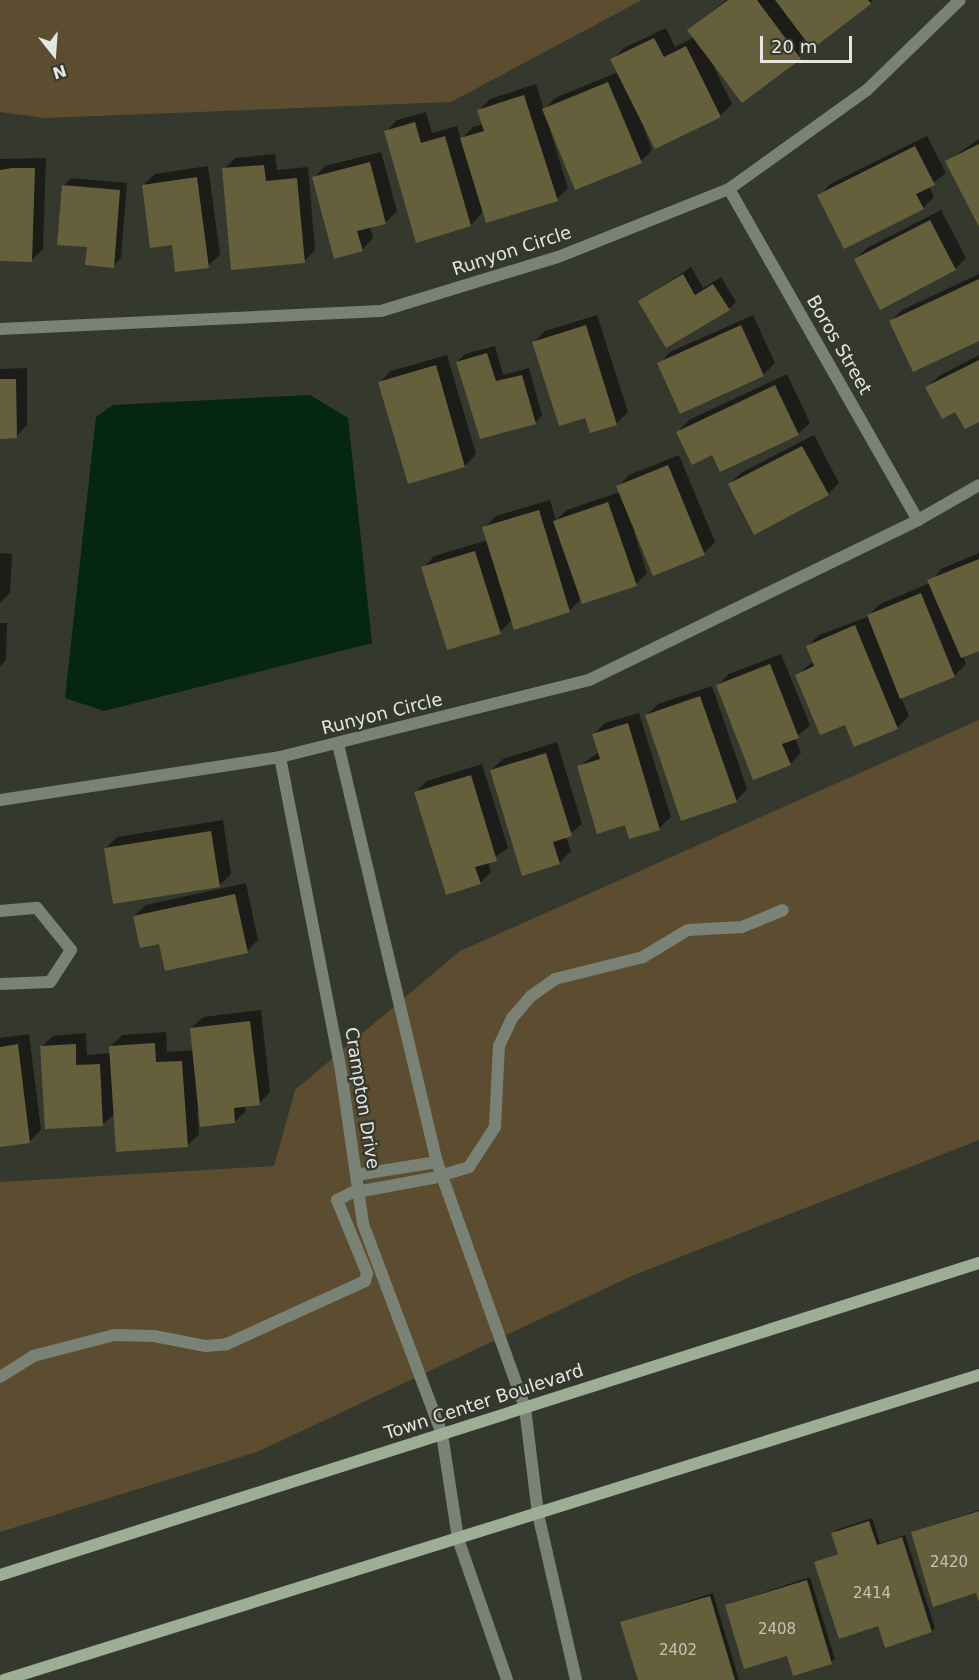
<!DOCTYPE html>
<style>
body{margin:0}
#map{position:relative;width:979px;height:1680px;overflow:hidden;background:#35382d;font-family:"DejaVu Sans",sans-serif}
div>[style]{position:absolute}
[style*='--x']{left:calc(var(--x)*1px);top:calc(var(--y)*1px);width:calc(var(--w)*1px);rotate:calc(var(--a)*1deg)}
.green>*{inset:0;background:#5c4c30}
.water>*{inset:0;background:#052612}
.shadow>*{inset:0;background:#0007}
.building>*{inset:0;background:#655f3b}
.lane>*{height:12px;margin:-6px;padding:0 6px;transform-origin:6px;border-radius:6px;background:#798274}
.street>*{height:12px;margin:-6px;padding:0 6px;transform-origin:6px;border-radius:6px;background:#798274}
.secondary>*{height:12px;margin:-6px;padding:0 6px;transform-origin:6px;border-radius:6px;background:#9dad96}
span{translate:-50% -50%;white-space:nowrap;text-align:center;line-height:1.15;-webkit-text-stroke:4.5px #35382d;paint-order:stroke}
.number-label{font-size:15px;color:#c4c4b6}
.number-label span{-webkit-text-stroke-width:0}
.street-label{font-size:18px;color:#e4e6df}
.north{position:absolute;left:24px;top:24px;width:60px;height:60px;-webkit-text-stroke:4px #35382d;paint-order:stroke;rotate:163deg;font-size:16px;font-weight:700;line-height:24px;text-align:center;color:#e4e6df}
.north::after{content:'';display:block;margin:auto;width:21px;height:27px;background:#e4e6df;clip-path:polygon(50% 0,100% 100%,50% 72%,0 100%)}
.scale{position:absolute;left:760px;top:36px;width:92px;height:27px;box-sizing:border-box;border:3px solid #e4e6df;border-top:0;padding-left:8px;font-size:18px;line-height:21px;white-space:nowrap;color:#e4e6df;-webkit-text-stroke:4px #35382d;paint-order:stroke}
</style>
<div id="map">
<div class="green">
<div style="clip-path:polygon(0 0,642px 0,451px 102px,45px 118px,0 112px)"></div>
<div style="clip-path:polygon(979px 720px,979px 1140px,634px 1275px,257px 1452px,0 1532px,0 1182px,274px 1166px,295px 1090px,460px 951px)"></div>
</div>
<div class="water">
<div style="clip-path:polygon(310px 395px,348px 418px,372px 643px,104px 711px,65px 698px,96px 417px,113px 405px)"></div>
</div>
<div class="shadow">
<div style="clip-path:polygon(726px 0,873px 0,742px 101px,712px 63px,732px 104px,720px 116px,656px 147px,643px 126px,652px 150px,641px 161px,550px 130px,568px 188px,557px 199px,484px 211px,471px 225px,386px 132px,397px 120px,426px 112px,432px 133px,457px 126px,461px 140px,473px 127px,483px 124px,479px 110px,490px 99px,536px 84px,544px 110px,555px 98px,618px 72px,612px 60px,624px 48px,666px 28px,675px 47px,694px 37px,689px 30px)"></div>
<div style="clip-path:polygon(927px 136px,946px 173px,929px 186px,934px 197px,923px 208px,819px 196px,830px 184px)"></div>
<div style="clip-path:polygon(979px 139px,979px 224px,947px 161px)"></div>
<div style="clip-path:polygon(381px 152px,397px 211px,386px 222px,370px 226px,373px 238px,362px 250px,314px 178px,325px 166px)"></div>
<div style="clip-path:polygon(275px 154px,277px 170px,308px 167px,315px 250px,304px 262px,224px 169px,235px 158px)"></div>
<div style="clip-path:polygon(46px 158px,43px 249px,32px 260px,0 259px,0 159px)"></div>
<div style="clip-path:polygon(208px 166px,220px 255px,208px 266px,173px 243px,143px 185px,155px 174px)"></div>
<div style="clip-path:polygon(71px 178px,127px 183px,121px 258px,113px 266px,88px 246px,63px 186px)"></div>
<div style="clip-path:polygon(941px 210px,966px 258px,955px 269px,856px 259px,867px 248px)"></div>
<div style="clip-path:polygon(691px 267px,703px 288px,721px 277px,736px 302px,729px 309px,640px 301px)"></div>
<div style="clip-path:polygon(979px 274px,979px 340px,890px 322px,902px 310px)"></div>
<div style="clip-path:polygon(597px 315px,628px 412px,616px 424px,586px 416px,534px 342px,545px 331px)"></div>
<div style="clip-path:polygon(753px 315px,775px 363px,763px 375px,659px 364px,670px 352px)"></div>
<div style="clip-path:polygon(495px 346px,503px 375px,529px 368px,542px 415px,535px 423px,457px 362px,465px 354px)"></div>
<div style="clip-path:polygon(447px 355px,476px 454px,465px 466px,380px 382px,391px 371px)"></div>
<div style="clip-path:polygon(979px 355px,979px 420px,956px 409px,927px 387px,939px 376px)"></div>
<div style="clip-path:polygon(27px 368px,27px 425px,16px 437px,0 437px,0 369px)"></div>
<div style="clip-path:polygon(787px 374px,810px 423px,798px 434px,713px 453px,678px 432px,689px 420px)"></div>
<div style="clip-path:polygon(814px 435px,839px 483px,828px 494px,730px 484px,741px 473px)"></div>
<div style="clip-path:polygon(679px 455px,715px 542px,704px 553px,634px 532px,647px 573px,636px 584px,581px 599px,569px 611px,512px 620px,500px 632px,423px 568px,434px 556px,488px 540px,484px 528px,496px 516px,550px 500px,556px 520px,567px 510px,620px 492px,618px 486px,629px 475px)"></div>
<div style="clip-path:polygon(0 553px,12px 554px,10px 593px,0 603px)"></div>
<div style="clip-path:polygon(979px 553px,979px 649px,963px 656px,966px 664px,955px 675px,901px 697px,909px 716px,898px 727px,854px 745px,845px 723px,797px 675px,814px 661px,808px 646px,819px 635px,867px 617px,880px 604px,930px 583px,941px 569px)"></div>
<div style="clip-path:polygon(0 623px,7px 623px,6px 660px,0 667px)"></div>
<div style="clip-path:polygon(781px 654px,810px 725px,795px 738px,801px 753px,790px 764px,717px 686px,729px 674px)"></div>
<div style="clip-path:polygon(712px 686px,747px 789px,736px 801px,647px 715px,658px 704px)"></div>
<div style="clip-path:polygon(639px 713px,671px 817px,659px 828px,626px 824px,578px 767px,599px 752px,594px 734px,605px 723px)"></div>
<div style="clip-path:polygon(557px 742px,582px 824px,566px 837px,571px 851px,559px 863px,491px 770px,503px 759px)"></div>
<div style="clip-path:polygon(482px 764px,508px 848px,488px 862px,491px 872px,480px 883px,416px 792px,427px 781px)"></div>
<div style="clip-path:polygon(223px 820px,231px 874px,219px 886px,106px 848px,117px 837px)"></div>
<div style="clip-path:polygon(246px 883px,258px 940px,247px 951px,160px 942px,134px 916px,146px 905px)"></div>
<div style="clip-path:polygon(261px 1010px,270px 1092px,259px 1104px,245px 1105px,246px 1111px,234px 1122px,197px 1111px,199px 1134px,187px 1146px,115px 1113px,103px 1124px,41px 1047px,53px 1036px,86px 1033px,87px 1055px,111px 1053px,110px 1047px,122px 1035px,166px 1032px,167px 1052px,194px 1050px,191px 1028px,203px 1017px)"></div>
<div style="clip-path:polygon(29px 1034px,41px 1130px,30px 1141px,0 1145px,0 1038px)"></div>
<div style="clip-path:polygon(979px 1510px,979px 1598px,977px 1592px,912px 1532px)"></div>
<div style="clip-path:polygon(872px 1518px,880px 1543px,905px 1535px,935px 1628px,932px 1631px,879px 1624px,816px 1562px,839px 1553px,833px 1533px,836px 1530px)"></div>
<div style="clip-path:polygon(810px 1577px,835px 1659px,831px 1662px,788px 1654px,726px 1605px)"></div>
<div style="clip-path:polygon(713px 1593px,739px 1680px,639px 1680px,622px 1623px)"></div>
</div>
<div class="building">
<div style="clip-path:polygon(728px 0,757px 0,801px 59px,742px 103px,687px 30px)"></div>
<div style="clip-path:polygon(775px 0,868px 0,871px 4px,812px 49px)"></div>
<div style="clip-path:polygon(654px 38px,664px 57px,686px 46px,721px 117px,655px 149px,610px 59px)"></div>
<div style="clip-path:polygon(608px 82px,642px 163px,575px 190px,542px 109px)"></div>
<div style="clip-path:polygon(524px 95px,558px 201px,486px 223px,460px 138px,484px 131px,477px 110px)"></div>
<div style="clip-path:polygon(415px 122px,421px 143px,445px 136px,471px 226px,416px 243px,384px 131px)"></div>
<div style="clip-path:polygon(979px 144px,979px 227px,945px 161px)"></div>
<div style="clip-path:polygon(915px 146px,935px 185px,916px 194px,924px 209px,844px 249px,817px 195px)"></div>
<div style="clip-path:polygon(370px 162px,386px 224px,357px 231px,363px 251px,334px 259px,312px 177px)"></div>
<div style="clip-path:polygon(264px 165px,266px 181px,297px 178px,305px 263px,231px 270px,222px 168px)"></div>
<div style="clip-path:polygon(12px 168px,35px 168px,32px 262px,0 261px,0 170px)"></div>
<div style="clip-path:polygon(197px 177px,209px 268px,175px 272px,172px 245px,150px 248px,142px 185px)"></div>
<div style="clip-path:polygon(62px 185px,120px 190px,114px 268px,85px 265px,87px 247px,57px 245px)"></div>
<div style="clip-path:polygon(930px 220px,956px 270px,880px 310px,854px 259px)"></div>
<div style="clip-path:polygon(683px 274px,695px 295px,713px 284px,730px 310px,666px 348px,638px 301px)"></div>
<div style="clip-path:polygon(979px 279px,979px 341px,913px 372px,889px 321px)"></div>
<div style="clip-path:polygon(586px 325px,617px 425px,590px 433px,585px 418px,559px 426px,532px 342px)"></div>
<div style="clip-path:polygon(741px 325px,764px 376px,680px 414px,657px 363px)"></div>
<div style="clip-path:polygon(487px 353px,496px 381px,522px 375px,536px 424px,480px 439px,456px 362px)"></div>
<div style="clip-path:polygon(979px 360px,979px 422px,965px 429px,955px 412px,942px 419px,925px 387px)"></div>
<div style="clip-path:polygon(436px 365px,465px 467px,408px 484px,378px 382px)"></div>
<div style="clip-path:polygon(0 379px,16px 379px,17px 438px,0 439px)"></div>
<div style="clip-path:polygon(775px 385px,799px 435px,720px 472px,712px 455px,692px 465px,676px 432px)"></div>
<div style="clip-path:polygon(802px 446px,829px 495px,754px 535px,728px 484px)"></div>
<div style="clip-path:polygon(668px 465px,705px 555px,653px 576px,616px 486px)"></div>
<div style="clip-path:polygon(608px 502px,637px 586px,582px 604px,553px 521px)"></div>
<div style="clip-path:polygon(539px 510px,570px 612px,514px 630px,482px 527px)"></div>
<div style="clip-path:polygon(475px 551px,501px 634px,447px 650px,421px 567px)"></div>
<div style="clip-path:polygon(979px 559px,979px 651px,961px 658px,927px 580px)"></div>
<div style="clip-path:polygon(921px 593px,955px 677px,900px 699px,867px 615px)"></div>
<div style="clip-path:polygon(855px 625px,898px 729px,854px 747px,845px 725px,820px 735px,795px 675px,814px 666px,806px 646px)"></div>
<div style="clip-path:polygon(770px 664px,799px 738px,782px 744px,791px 765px,753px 780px,716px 685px)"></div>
<div style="clip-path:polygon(700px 696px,737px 802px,681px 821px,645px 715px)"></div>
<div style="clip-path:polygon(628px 723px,660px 830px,629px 839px,625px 825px,597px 834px,577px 766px,600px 759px,592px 734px)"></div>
<div style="clip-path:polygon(546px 753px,572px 836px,553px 842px,560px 864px,522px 876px,490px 770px)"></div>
<div style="clip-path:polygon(471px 775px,497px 861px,475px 867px,481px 884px,446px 895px,414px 792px)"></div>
<div style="clip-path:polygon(211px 831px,220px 887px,113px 904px,104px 848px)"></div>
<div style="clip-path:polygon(235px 894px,248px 953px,165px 971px,159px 944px,140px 948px,133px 916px)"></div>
<div style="clip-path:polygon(250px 1021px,260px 1105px,234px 1108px,235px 1123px,200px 1127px,190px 1028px)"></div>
<div style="clip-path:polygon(155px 1043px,156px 1062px,182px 1061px,188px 1147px,116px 1152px,109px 1046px)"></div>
<div style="clip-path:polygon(18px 1044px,30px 1143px,0 1147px,0 1047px)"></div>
<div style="clip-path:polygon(76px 1044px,76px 1065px,100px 1064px,103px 1126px,45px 1129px,40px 1046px)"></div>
<div style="clip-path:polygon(979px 1511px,979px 1602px,976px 1593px,933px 1607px,911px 1532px)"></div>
<div style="clip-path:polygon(869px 1521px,877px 1545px,902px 1537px,932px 1632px,885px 1648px,878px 1626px,839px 1639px,814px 1562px,838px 1554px,831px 1533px)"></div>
<div style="clip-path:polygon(807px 1580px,832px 1664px,793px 1676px,787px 1656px,744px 1669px,725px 1605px)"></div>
<div style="clip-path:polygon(710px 1596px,735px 1680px,638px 1680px,620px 1622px)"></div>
</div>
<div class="lane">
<div style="--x:0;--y:1377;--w:39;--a:-32"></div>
<div style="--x:33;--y:1356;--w:84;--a:-14.5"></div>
<div style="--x:114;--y:1335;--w:40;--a:1.4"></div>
<div style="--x:154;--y:1336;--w:53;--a:10.9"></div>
<div style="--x:206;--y:1346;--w:21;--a:-5"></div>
<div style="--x:227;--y:1344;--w:152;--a:-24.5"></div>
<div style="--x:365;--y:1281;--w:8;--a:-76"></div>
<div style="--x:367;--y:1273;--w:79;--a:-112.3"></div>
<div style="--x:337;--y:1200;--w:16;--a:-27"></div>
<div style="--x:351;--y:1193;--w:83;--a:-10.4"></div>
<div style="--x:433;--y:1178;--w:38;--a:-17"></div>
<div style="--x:469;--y:1167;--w:48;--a:-57"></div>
<div style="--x:495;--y:1127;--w:81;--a:-87.2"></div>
<div style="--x:499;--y:1046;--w:31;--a:-65"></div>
<div style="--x:512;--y:1018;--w:29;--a:-49"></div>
<div style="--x:531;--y:996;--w:29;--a:-35"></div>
<div style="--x:555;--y:979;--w:91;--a:-14"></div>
<div style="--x:643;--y:957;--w:52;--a:-31"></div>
<div style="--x:688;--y:930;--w:54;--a:-3.2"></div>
<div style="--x:742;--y:927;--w:44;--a:-22.5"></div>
</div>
<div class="street">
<div style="--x:729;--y:189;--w:381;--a:60.3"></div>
<div style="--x:0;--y:329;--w:381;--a:-2.7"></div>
<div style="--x:381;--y:311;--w:185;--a:-17"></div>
<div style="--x:558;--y:257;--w:184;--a:-21.7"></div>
<div style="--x:729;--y:189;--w:170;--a:-35.7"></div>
<div style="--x:867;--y:90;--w:129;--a:-44.1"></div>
<div style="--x:338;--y:744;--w:430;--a:76.7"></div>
<div style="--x:437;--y:1162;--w:261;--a:70.3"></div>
<div style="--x:525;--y:1408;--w:107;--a:83"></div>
<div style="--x:538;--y:1514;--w:170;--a:77.1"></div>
<div style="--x:280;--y:757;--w:320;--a:79"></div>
<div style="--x:341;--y:1071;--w:155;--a:81.8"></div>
<div style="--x:363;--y:1224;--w:224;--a:69.4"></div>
<div style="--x:442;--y:1434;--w:106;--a:81.3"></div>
<div style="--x:458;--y:1539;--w:149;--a:70.8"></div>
<div style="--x:0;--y:800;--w:283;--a:-8.7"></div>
<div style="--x:280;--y:757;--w:318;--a:-14"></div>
<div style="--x:589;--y:680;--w:366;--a:-25.9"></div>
<div style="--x:918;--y:520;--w:70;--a:-29.8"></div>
<div style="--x:0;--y:911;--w:37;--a:-5"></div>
<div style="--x:37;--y:908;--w:54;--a:51"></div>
<div style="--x:71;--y:950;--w:38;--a:123"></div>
<div style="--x:50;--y:982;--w:50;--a:177.7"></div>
<div style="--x:356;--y:1175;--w:82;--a:-9.1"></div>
</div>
<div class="secondary">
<div style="--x:0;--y:1575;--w:1028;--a:-17.68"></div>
<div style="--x:4;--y:1680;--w:1022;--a:-17.37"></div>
</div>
<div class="number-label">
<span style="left:949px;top:1563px">2420</span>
<span style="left:872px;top:1594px">2414</span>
<span style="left:777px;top:1630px">2408</span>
<span style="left:678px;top:1651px">2402</span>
</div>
<div class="street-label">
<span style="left:512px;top:251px;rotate:-18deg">Runyon Circle</span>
<span style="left:839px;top:345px;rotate:60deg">Boros Street</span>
<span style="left:382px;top:714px;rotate:-14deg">Runyon Circle</span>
<span style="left:362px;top:1098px;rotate:81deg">Crampton Drive</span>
<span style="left:484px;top:1402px;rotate:-18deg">Town Center Boulevard</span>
</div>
<div class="north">N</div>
<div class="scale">20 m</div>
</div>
